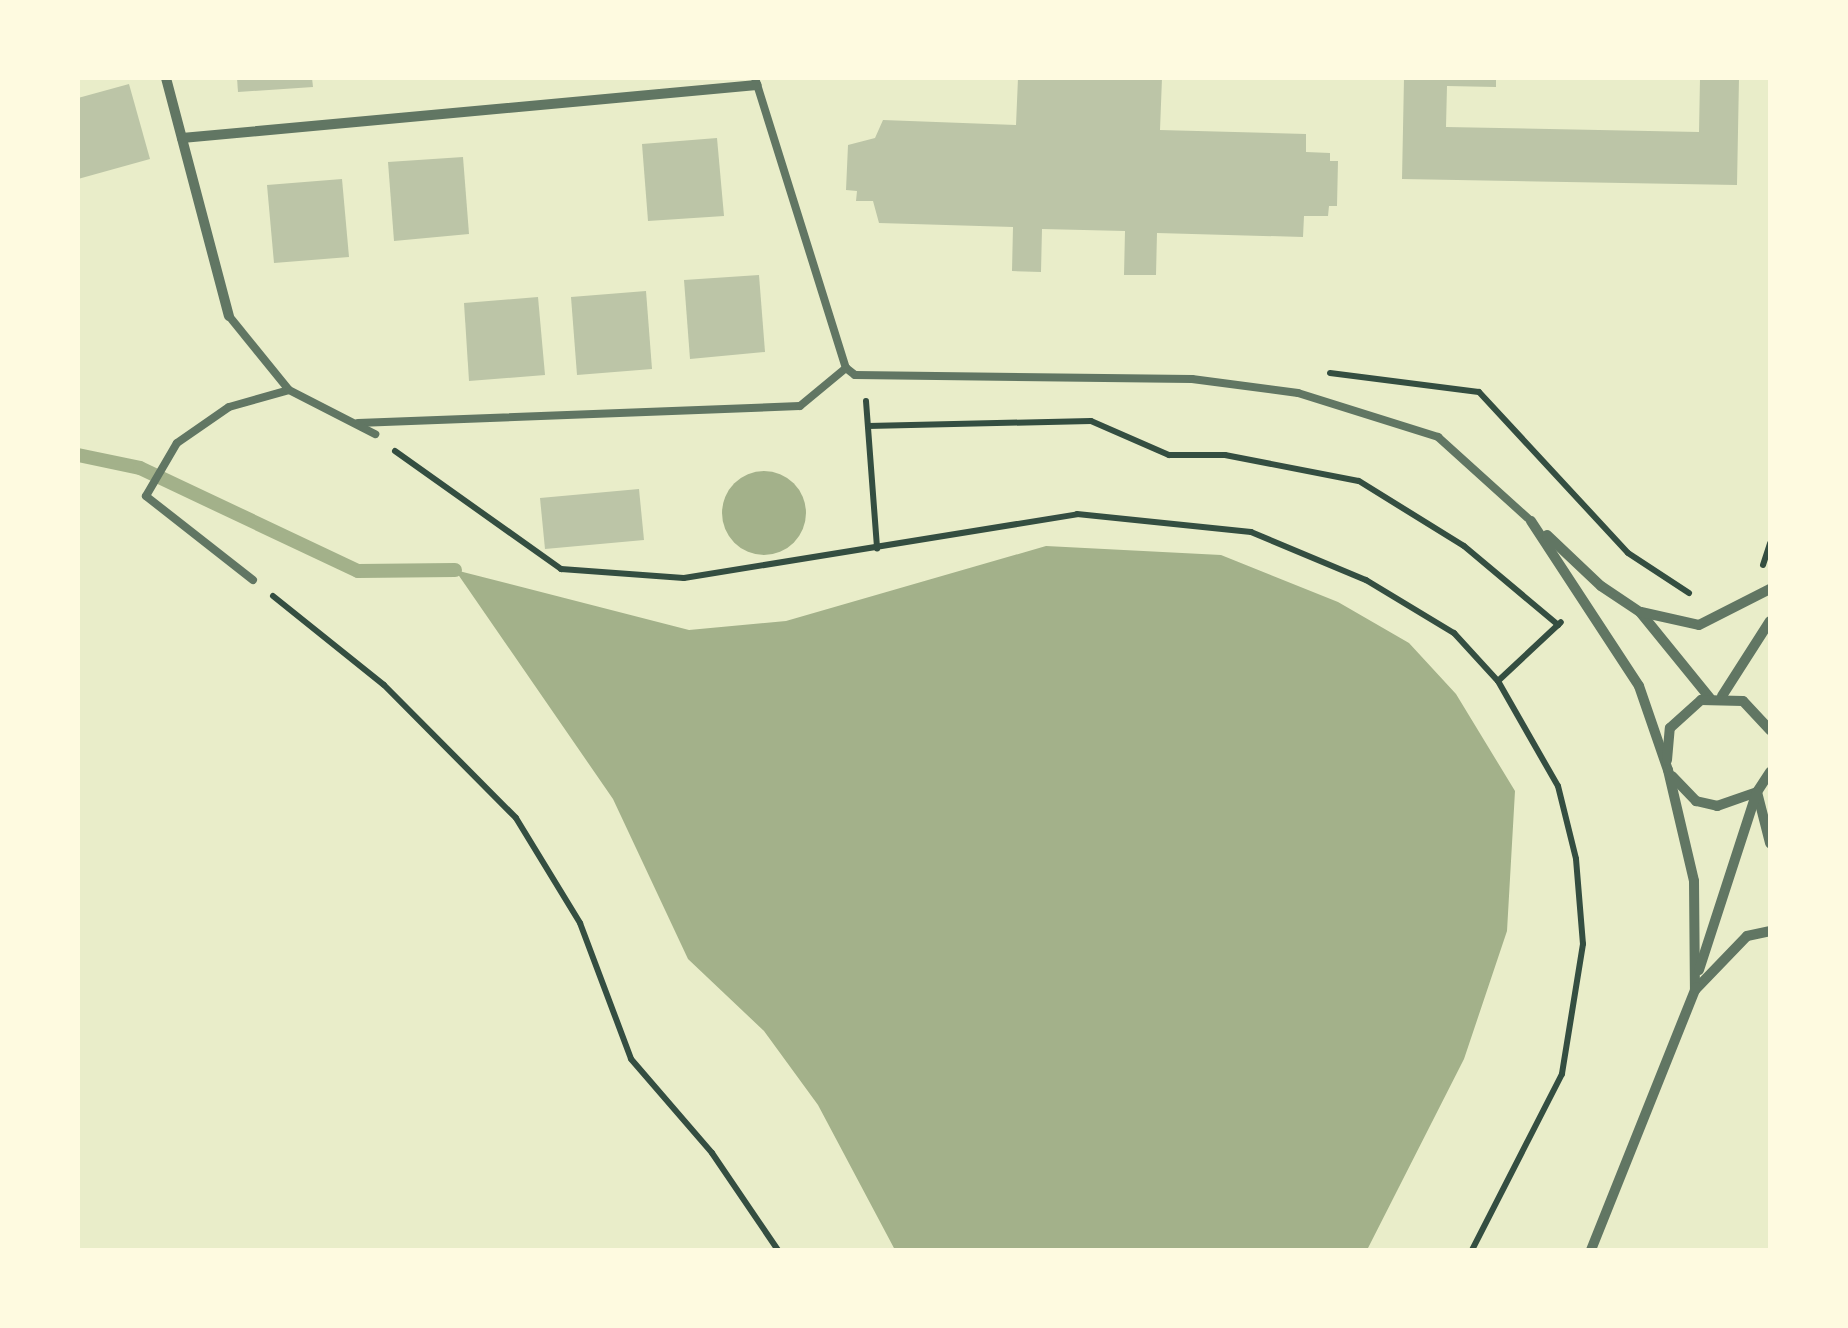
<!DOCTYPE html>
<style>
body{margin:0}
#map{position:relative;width:1848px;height:1328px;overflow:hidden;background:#e9edc9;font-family:"Sofia Sans Condensed",sans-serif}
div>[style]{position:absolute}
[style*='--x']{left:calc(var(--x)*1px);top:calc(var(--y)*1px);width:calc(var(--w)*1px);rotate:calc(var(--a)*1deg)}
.water>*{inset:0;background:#a3b18a}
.round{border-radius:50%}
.stream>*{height:14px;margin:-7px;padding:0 7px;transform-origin:7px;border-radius:7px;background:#a3b18a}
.building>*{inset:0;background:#bcc5a7}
.path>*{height:6px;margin:-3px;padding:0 3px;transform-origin:3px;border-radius:3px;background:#344e41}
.service>*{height:8px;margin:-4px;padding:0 4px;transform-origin:4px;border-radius:4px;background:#617663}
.minor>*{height:10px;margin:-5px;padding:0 5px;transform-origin:5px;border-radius:5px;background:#617663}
span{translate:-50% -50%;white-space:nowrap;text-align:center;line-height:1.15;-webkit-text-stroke:8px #fefae0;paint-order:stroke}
.frame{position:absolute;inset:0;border:80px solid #fefae0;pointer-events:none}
</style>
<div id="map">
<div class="water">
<div class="round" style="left:722px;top:471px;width:84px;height:84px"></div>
<div style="clip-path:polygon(1046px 546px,1221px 555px,1338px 602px,1409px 643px,1456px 694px,1515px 791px,1507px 931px,1464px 1059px,1367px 1250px,895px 1250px,818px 1105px,764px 1031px,688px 959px,613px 799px,455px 570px,689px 630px,786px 621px)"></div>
</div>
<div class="stream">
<div style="--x:78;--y:455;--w:63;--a:11.8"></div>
<div style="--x:140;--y:468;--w:241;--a:25.3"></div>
<div style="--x:358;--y:571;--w:97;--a:-0.6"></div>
</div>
<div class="building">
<div style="clip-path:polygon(237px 78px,312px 78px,313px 87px,238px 92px)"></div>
<div style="clip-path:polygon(1018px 78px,1162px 78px,1160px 130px,1306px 134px,1306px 152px,1330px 153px,1330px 161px,1338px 161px,1337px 206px,1329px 206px,1328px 216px,1304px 216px,1303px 237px,1157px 233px,1156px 275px,1124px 275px,1125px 231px,1042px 229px,1041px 272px,1012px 271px,1013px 227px,879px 223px,873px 201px,856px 201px,857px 191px,846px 190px,848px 145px,875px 138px,883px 120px,1016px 125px)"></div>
<div style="clip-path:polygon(1404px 78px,1496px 78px,1496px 87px,1447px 86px,1446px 127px,1699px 132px,1700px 78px,1739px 78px,1737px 185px,1402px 179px)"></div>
<div style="clip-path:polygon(129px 84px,150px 159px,78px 179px,78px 98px)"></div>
<div style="clip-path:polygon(717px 138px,724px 216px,648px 221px,642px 144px)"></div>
<div style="clip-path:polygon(463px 157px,469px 234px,394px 241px,388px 162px)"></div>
<div style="clip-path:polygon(342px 179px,349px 257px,274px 263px,267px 185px)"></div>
<div style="clip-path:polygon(759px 275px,765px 352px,690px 359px,684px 280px)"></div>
<div style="clip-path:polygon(646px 291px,652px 369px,577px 375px,571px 297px)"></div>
<div style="clip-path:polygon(538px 297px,545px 375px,469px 381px,464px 303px)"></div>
<div style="clip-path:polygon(639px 489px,644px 540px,545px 549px,540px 498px)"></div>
</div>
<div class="path">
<div style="--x:1330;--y:373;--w:150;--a:7.3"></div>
<div style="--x:1479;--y:392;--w:219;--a:47.2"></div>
<div style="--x:1628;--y:553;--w:73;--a:33.3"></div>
<div style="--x:866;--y:401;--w:148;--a:85.7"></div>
<div style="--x:868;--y:426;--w:223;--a:-1.3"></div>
<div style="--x:1091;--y:421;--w:85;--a:23.6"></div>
<div style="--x:1169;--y:455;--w:56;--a:0"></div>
<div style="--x:1225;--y:455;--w:136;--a:11"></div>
<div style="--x:1359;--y:481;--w:123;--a:31.8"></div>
<div style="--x:1464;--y:546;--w:123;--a:40"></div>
<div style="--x:395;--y:451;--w:204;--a:35.4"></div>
<div style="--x:561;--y:569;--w:123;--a:4.2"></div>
<div style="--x:684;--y:578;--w:398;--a:-9.2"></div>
<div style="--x:1077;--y:514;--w:175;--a:5.9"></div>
<div style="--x:1251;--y:532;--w:125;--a:22.7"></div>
<div style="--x:1366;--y:580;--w:103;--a:31.1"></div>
<div style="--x:1454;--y:633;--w:65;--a:47.5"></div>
<div style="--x:1498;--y:681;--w:121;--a:60.3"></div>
<div style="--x:1558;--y:786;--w:75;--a:76.1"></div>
<div style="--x:1576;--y:859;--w:85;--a:85.3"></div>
<div style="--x:1583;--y:944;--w:132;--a:99.2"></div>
<div style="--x:1562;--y:1074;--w:198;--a:117.1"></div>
<div style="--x:1763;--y:565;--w:23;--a:-72"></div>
<div style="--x:273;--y:596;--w:142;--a:38.7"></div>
<div style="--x:384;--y:685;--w:187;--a:45.2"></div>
<div style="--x:516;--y:818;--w:123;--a:58.6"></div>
<div style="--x:580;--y:923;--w:145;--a:69.4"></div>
<div style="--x:631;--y:1059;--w:124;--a:49.2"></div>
<div style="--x:712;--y:1153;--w:117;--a:55.8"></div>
<div style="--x:1498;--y:681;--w:86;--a:-43.1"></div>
</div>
<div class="service">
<div style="--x:755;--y:78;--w:304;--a:72.6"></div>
<div style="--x:846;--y:368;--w:11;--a:38"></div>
<div style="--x:855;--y:375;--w:337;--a:0.7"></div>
<div style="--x:1192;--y:379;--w:107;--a:7.5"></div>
<div style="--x:1298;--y:393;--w:147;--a:17.4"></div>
<div style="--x:1438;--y:437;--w:125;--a:42.1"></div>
<div style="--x:229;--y:316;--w:95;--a:51"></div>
<div style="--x:358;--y:423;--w:442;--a:-2.2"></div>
<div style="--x:800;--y:406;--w:60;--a:-39.6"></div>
<div style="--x:253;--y:580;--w:136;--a:-141.9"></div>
<div style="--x:146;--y:496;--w:61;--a:-59.7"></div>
<div style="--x:177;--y:443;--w:63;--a:-34.7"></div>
<div style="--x:229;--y:407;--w:62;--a:-15.8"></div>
<div style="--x:289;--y:390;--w:97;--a:27.1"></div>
</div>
<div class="minor">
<div style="--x:166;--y:78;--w:246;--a:75.2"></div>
<div style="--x:182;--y:138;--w:577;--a:-5.27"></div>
<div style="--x:1531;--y:521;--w:197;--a:56.8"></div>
<div style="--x:1639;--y:686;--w:89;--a:71"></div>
<div style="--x:1668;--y:770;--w:114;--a:76.8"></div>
<div style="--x:1694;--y:881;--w:109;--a:89.5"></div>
<div style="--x:1547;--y:535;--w:74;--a:43.4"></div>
<div style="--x:1601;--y:586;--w:47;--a:33.7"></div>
<div style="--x:1640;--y:612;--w:111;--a:50.9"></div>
<div style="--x:1641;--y:612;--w:59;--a:12.6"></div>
<div style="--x:1699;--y:625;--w:80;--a:-26.9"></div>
<div style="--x:1722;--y:696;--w:89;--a:-57.4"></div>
<div style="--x:1667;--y:760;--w:32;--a:-85"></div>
<div style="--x:1670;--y:728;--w:42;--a:-42.1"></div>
<div style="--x:1701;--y:700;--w:42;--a:1.4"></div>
<div style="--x:1743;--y:701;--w:40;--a:47"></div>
<div style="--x:1672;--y:776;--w:35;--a:46"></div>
<div style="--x:1696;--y:801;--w:22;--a:13"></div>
<div style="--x:1717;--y:806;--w:42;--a:-19.3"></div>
<div style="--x:1757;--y:792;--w:24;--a:-57"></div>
<div style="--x:1757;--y:792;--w:53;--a:75.7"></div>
<div style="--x:1699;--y:970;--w:187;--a:-72"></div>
<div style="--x:1695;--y:990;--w:75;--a:-46.1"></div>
<div style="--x:1747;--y:936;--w:24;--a:-12"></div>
<div style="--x:1591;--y:1250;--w:283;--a:-68.2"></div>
</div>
<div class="frame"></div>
</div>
